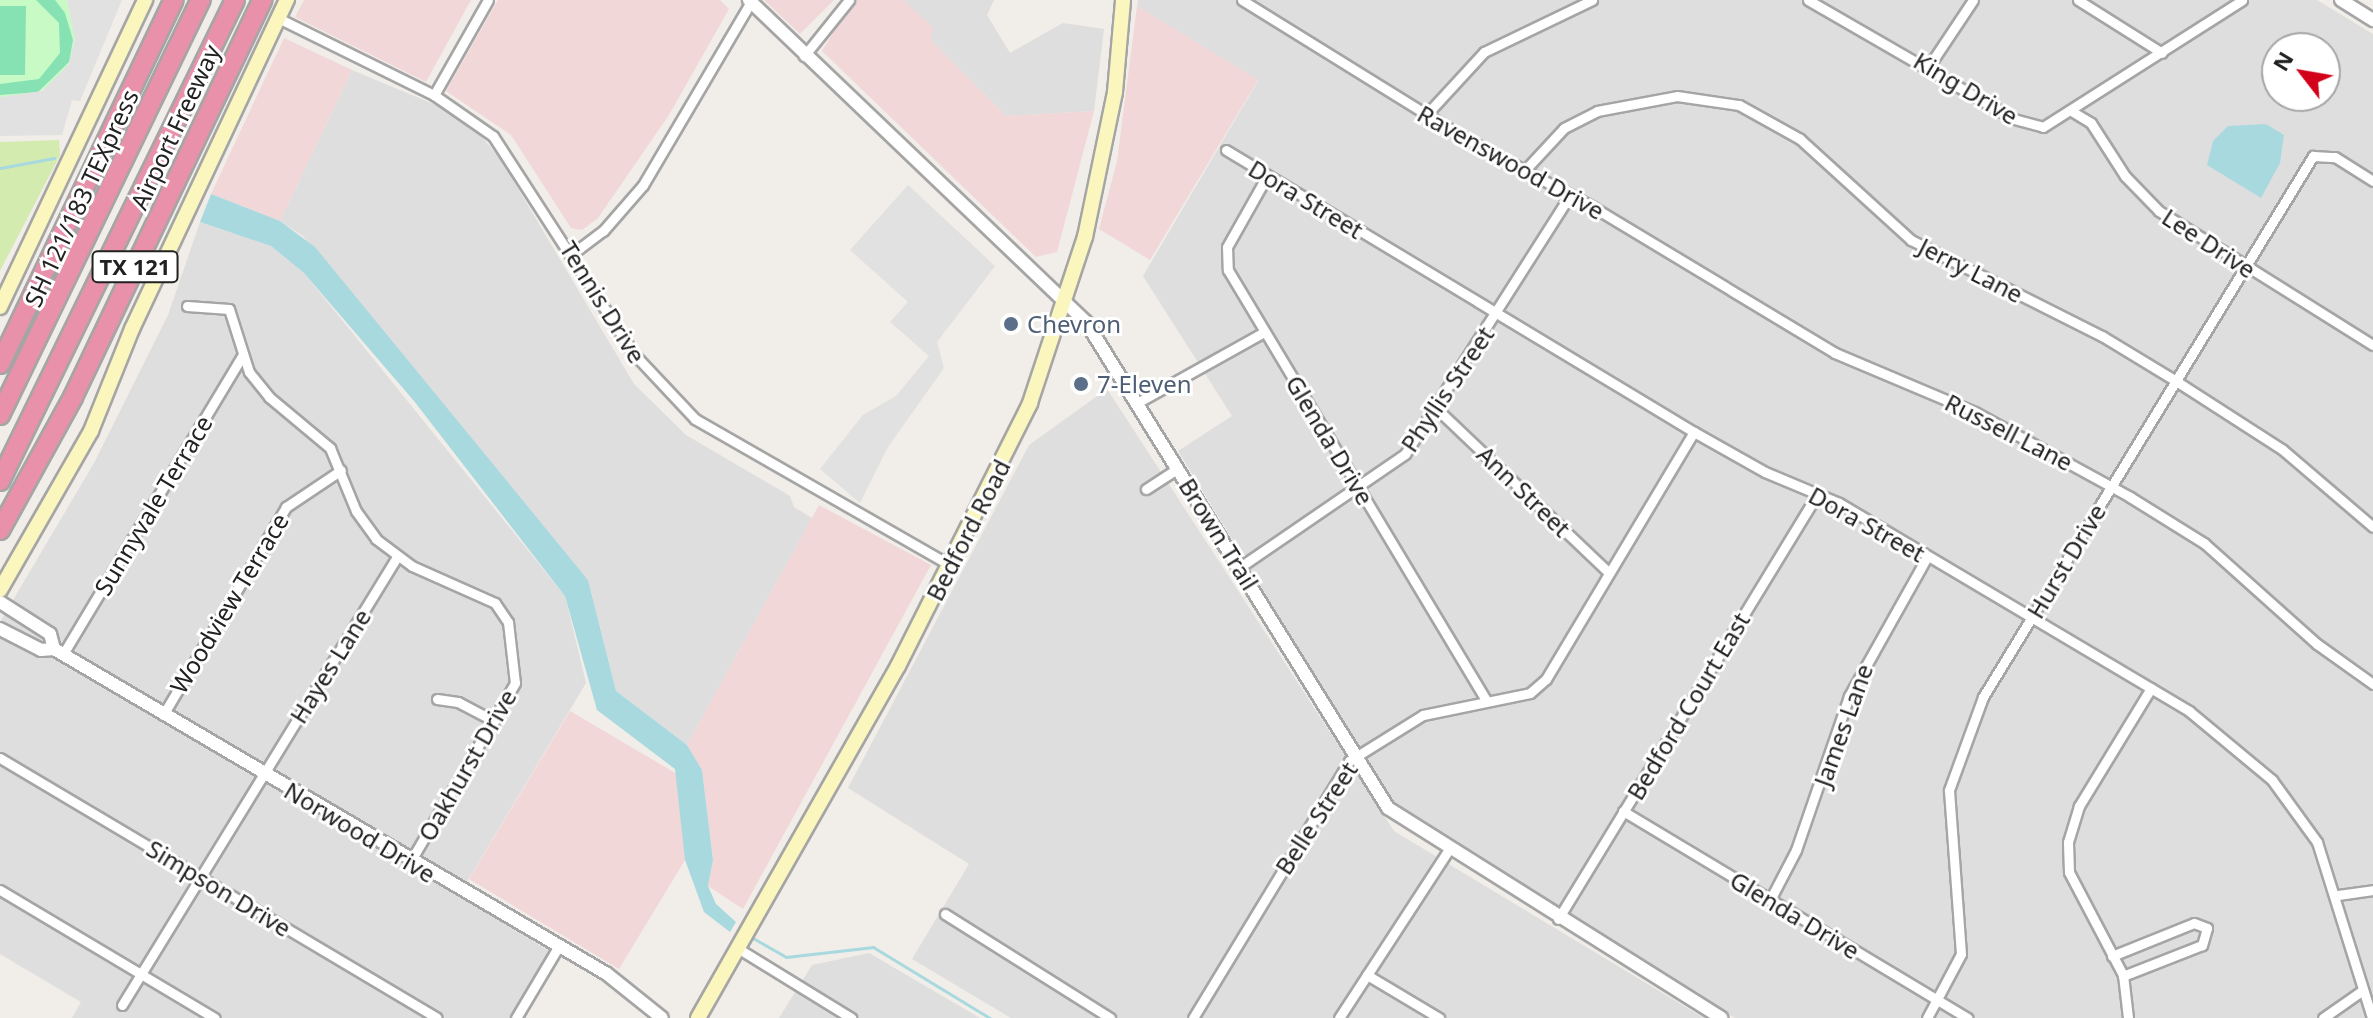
<!DOCTYPE html>
<style>
body{margin:0}
#map{position:relative;width:2373px;height:1018px;overflow:hidden;background:#f1ede8;font-family:"Noto Sans",sans-serif}
div>[style]{position:absolute}
[style*='--x']{left:calc(var(--x)*1px);top:calc(var(--y)*1px);width:calc(var(--w)*1px);rotate:calc(var(--a)*1deg)}
.residential>*{inset:0;background:#dfdede}
.commercial>*{inset:0;background:#f2d7d9}
.grass>*{inset:0;background:#d3ebae}
.park>*{inset:0;background:#c8fac6}
.pitch>*{inset:0;background:#86e1b3}
.parking>*{inset:0;background:#e1e1e1}
.water>*{inset:0;background:#a8d9df}
.stream>*{height:3px;margin:-1.5px;padding:0 1.5px;transform-origin:1.5px;border-radius:1.5px;background:#a8d9df}
.roads{filter:drop-shadow(2px 0 #a5a5a5) drop-shadow(-2px 0 #a5a5a5) drop-shadow(0 2px #a5a5a5) drop-shadow(0 -2px #a5a5a5)}
.minor>*{height:9px;margin:-4.5px;padding:0 4.5px;transform-origin:4.5px;border-radius:4.5px;background:#fff}
.tertiary>*{height:12px;margin:-6px;padding:0 6px;transform-origin:6px;border-radius:6px;background:#fff}
.secondary>*{height:14px;margin:-7px;padding:0 7px;transform-origin:7px;border-radius:7px;background:#faf6bd}
.motorway>*{height:18px;margin:-9px;padding:0 9px;transform-origin:9px;border-radius:9px;background:#e990ab}
.dots>*{width:22px;height:22px;translate:-50% -50%;box-sizing:border-box;border:4px solid #fff;border-radius:50%}
span{translate:-50% -50%;white-space:nowrap;text-align:center;line-height:1.15;-webkit-text-stroke:6px #fff;paint-order:stroke}
.shield-label span{padding:2px 6px;background:#fff;border:2px solid;border-radius:6px;-webkit-text-stroke-width:0}
.shield-label{font-size:22px;color:#212121;font-weight:700}
.street-label{font-size:24px;color:#212121}
.service-label{font-size:24px;color:#4e5e75}
.left{translate:0 -50%;text-align:left}
.north{position:absolute;left:2261px;top:32px;width:80px;height:80px;box-sizing:border-box;background:#fff;border:2px solid #a6a6a6;border-radius:50%;rotate:301deg;font-size:22px;font-weight:700;line-height:32px;text-align:center;color:#212121}
.north::after{content:'';display:block;margin:auto;width:28px;height:36px;background:#d20019;clip-path:polygon(50% 0,100% 100%,50% 72%,0 100%)}
</style>
<div id="map">
<div class="residential">
<div style="clip-path:polygon(903px 0,994px 0,987px 15px,1010px 53px,1063px 23px,1104px 29px,1094px 111px,1006px 116px,931px 40px)"></div>
<div style="clip-path:polygon(evenodd,1138px 0,2317px 0,2373px 34px,2373px 1018px,1735px 1018px,1419px 827px,1391px 799px,1178px 451px,1232px 416px,1143px 276px,1258px 81px,1137px 6px,1138px 0,2277px 48px,2325px 48px,2325px 96px,2277px 96px,2277px 48px)"></div>
<div style="clip-path:polygon(352px 70px,443px 108px,478px 132px,501px 160px,634px 384px,686px 435px,790px 496px,794px 507px,812px 518px,687px 745px,616px 691px,588px 580px,303px 236px,280px 221px)"></div>
<div style="clip-path:polygon(200px 222px,271px 246px,304px 273px,565px 596px,586px 683px,459px 895px,549px 951px,514px 1010px,527px 1018px,72px 1018px,81px 1002px,0 954px,0 622px,94px 463px,168px 315px)"></div>
<div style="clip-path:polygon(1107px 389px,1394px 831px,1704px 1018px,1011px 1018px,912px 959px,969px 864px,848px 788px,1029px 445px)"></div>
<div style="clip-path:polygon(869px 953px,980px 1018px,779px 1018px,812px 965px)"></div>
</div>
<div class="commercial">
<div style="clip-path:polygon(304px 0,471px 0,426px 82px,295px 17px)"></div>
<div style="clip-path:polygon(498px 0,720px 0,729px 9px,669px 115px,598px 218px,582px 230px,571px 228px,511px 135px,446px 91px)"></div>
<div style="clip-path:polygon(764px 0,834px 0,800px 34px)"></div>
<div style="clip-path:polygon(853px 0,903px 0,933px 28px,931px 40px,1006px 116px,1094px 111px,1057px 252px,1036px 257px,822px 51px)"></div>
<div style="clip-path:polygon(1137px 6px,1258px 80px,1150px 260px,1099px 229px,1117px 161px)"></div>
<div style="clip-path:polygon(284px 38px,352px 70px,280px 221px,211px 194px)"></div>
<div style="clip-path:polygon(819px 505px,931px 565px,743px 909px,708px 886px,713px 860px,702px 770px,687px 745px)"></div>
<div style="clip-path:polygon(570px 711px,677px 774px,679px 783px,685px 860px,619px 969px,469px 879px)"></div>
</div>
<div class="grass">
<div style="clip-path:polygon(59px 140px,60px 155px,0 271px,0 142px)"></div>
</div>
<div class="park">
<div style="clip-path:polygon(0 0,67px 0,75px 36px,71px 59px,58px 80px,35px 94px,0 97px)"></div>
</div>
<div class="pitch">
<div style="clip-path:polygon(36px 0,55px 0,65px 13px,73px 40px,69px 62px,38px 92px,0 95px,0 84px,39px 79px,60px 53px,59px 23px)"></div>
<div style="clip-path:polygon(0 6px,26px 6px,25px 75px,0 75px)"></div>
</div>
<div class="parking">
<div style="clip-path:polygon(67px 0,122px 0,80px 101px,72px 100px,62px 135px,0 136px,0 97px,42px 91px,69px 64px,75px 39px)"></div>
<div style="clip-path:polygon(908px 185px,995px 266px,937px 342px,944px 368px,888px 447px,860px 503px,820px 469px,863px 415px,896px 396px,929px 356px,890px 322px,908px 302px,850px 250px)"></div>
</div>
<div class="water">
<div style="clip-path:polygon(2266px 124px,2284px 135px,2280px 163px,2261px 198px,2207px 165px,2213px 141px,2228px 126px)"></div>
<div style="clip-path:polygon(211px 194px,280px 221px,315px 247px,588px 580px,616px 691px,687px 745px,702px 770px,713px 860px,708px 886px,716px 904px,736px 922px,730px 932px,704px 912px,685px 860px,675px 769px,597px 710px,565px 596px,414px 401px,304px 273px,271px 246px,200px 222px)"></div>
</div>
<div class="stream">
<div style="--x:0;--y:168;--w:55;--a:-10.5"></div>
<div style="--x:751;--y:937;--w:40;--a:29.7"></div>
<div style="--x:786;--y:957;--w:88;--a:-6.6"></div>
<div style="--x:873;--y:947;--w:137;--a:31.3"></div>
</div>
<div class="roads">
<div class="minor">
<div style="--x:1242;--y:0;--w:260;--a:31.8"></div>
<div style="--x:1463;--y:137;--w:148;--a:28.3"></div>
<div style="--x:1593;--y:207;--w:283;--a:31.1"></div>
<div style="--x:1835;--y:353;--w:152;--a:22.9"></div>
<div style="--x:1975;--y:412;--w:177;--a:28.7"></div>
<div style="--x:2130;--y:497;--w:87;--a:31.9"></div>
<div style="--x:2204;--y:543;--w:152;--a:41.8"></div>
<div style="--x:2317;--y:644;--w:69;--a:35.5"></div>
<div style="--x:1808;--y:0;--w:238;--a:30"></div>
<div style="--x:2014;--y:119;--w:30;--a:15"></div>
<div style="--x:2043;--y:127;--w:236;--a:-32.5"></div>
<div style="--x:2078;--y:0;--w:99;--a:32.2"></div>
<div style="--x:278;--y:18;--w:174;--a:26.3"></div>
<div style="--x:434;--y:95;--w:72;--a:34.8"></div>
<div style="--x:493;--y:136;--w:260;--a:57.1"></div>
<div style="--x:634;--y:354;--w:89;--a:46.8"></div>
<div style="--x:695;--y:419;--w:296;--a:29.8"></div>
<div style="--x:804;--y:56;--w:72;--a:-51.2"></div>
<div style="--x:1929;--y:66;--w:79;--a:-56.3"></div>
<div style="--x:434;--y:95;--w:109;--a:-60.4"></div>
<div style="--x:2073;--y:112;--w:21;--a:31"></div>
<div style="--x:2091;--y:123;--w:63;--a:57.3"></div>
<div style="--x:2125;--y:176;--w:49;--a:45.8"></div>
<div style="--x:2159;--y:211;--w:252;--a:32.1"></div>
<div style="--x:1426;--y:115;--w:86;--a:-47.4"></div>
<div style="--x:1484;--y:52;--w:120;--a:-25.7"></div>
<div style="--x:1226;--y:150;--w:546;--a:31.07"></div>
<div style="--x:1694;--y:432;--w:81;--a:29.4"></div>
<div style="--x:1765;--y:472;--w:80;--a:22.7"></div>
<div style="--x:1839;--y:503;--w:407;--a:30.7"></div>
<div style="--x:2189;--y:711;--w:108;--a:39.7"></div>
<div style="--x:2272;--y:780;--w:77;--a:54"></div>
<div style="--x:2317;--y:842;--w:184;--a:72.6"></div>
<div style="--x:1525;--y:170;--w:57;--a:-47.1"></div>
<div style="--x:1564;--y:128;--w:37;--a:-27"></div>
<div style="--x:1597;--y:111;--w:81;--a:-10.6"></div>
<div style="--x:1677;--y:96;--w:63;--a:8.3"></div>
<div style="--x:1739;--y:105;--w:70;--a:29.1"></div>
<div style="--x:1800;--y:139;--w:150;--a:42.3"></div>
<div style="--x:1911;--y:240;--w:214;--a:26.7"></div>
<div style="--x:2102;--y:336;--w:87;--a:31.3"></div>
<div style="--x:2176;--y:381;--w:127;--a:32.8"></div>
<div style="--x:2283;--y:450;--w:118;--a:40.5"></div>
<div style="--x:1267;--y:176;--w:81;--a:119.4"></div>
<div style="--x:1227;--y:247;--w:23;--a:88"></div>
<div style="--x:1228;--y:270;--w:501;--a:59.04"></div>
<div style="--x:572;--y:254;--w:39;--a:-37"></div>
<div style="--x:603;--y:231;--w:61;--a:-49"></div>
<div style="--x:643;--y:185;--w:212;--a:-59.5"></div>
<div style="--x:187;--y:306;--w:42;--a:4.1"></div>
<div style="--x:229;--y:309;--w:66;--a:72.4"></div>
<div style="--x:249;--y:372;--w:32;--a:51"></div>
<div style="--x:269;--y:397;--w:80;--a:39.9"></div>
<div style="--x:330;--y:448;--w:68;--a:67.6"></div>
<div style="--x:356;--y:511;--w:34;--a:54"></div>
<div style="--x:376;--y:539;--w:45;--a:36.9"></div>
<div style="--x:412;--y:566;--w:91;--a:24"></div>
<div style="--x:495;--y:603;--w:23;--a:56"></div>
<div style="--x:508;--y:622;--w:61;--a:83.5"></div>
<div style="--x:515;--y:683;--w:208;--a:120.4"></div>
<div style="--x:1137;--y:403;--w:145;--a:-29.2"></div>
<div style="--x:1438;--y:410;--w:236;--a:43.6"></div>
<div style="--x:1146;--y:489;--w:38;--a:-33"></div>
<div style="--x:1240;--y:567;--w:200;--a:-34.4"></div>
<div style="--x:1405;--y:454;--w:307;--a:-57.5"></div>
<div style="--x:63;--y:654;--w:349;--a:-59"></div>
<div style="--x:437;--y:699;--w:21;--a:8"></div>
<div style="--x:458;--y:702;--w:41;--a:27.8"></div>
<div style="--x:163;--y:715;--w:242;--a:-59.4"></div>
<div style="--x:286;--y:507;--w:66;--a:-33.9"></div>
<div style="--x:0;--y:758;--w:508;--a:30.75"></div>
<div style="--x:1623;--y:811;--w:402;--a:31"></div>
<div style="--x:0;--y:890;--w:250;--a:30.8"></div>
<div style="--x:2338;--y:895;--w:35;--a:-8"></div>
<div style="--x:1770;--y:900;--w:56;--a:-62.5"></div>
<div style="--x:1796;--y:850;--w:163;--a:-71"></div>
<div style="--x:1849;--y:696;--w:159;--a:-60.7"></div>
<div style="--x:945;--y:914;--w:195;--a:32.2"></div>
<div style="--x:1558;--y:919;--w:498;--a:-58.6"></div>
<div style="--x:739;--y:949;--w:132;--a:31.6"></div>
<div style="--x:2112;--y:956;--w:88;--a:-21.9"></div>
<div style="--x:2194;--y:923;--w:14;--a:21"></div>
<div style="--x:2207;--y:928;--w:18;--a:106"></div>
<div style="--x:2202;--y:945;--w:85;--a:158.6"></div>
<div style="--x:1367;--y:975;--w:84;--a:30.8"></div>
<div style="--x:122;--y:1005;--w:526;--a:-58.46"></div>
<div style="--x:516;--y:1018;--w:80;--a:-59.3"></div>
<div style="--x:1193;--y:1018;--w:301;--a:-58.7"></div>
<div style="--x:1349;--y:761;--w:87;--a:-31.9"></div>
<div style="--x:1423;--y:715;--w:109;--a:-11.6"></div>
<div style="--x:1530;--y:693;--w:21;--a:-41"></div>
<div style="--x:1546;--y:679;--w:288;--a:-59.1"></div>
<div style="--x:1339;--y:1018;--w:199;--a:-56.9"></div>
<div style="--x:1927;--y:1018;--w:72;--a:-62"></div>
<div style="--x:1961;--y:954;--w:164;--a:-94.2"></div>
<div style="--x:1949;--y:790;--w:99;--a:-69.9"></div>
<div style="--x:1983;--y:697;--w:634;--a:-58.62"></div>
<div style="--x:2313;--y:156;--w:22;--a:3"></div>
<div style="--x:2335;--y:157;--w:45;--a:32.3"></div>
<div style="--x:2128;--y:1018;--w:43;--a:-96.6"></div>
<div style="--x:2123;--y:975;--w:116;--a:-117.7"></div>
<div style="--x:2069;--y:872;--w:30;--a:-92"></div>
<div style="--x:2068;--y:842;--w:38;--a:-73"></div>
<div style="--x:2079;--y:806;--w:138;--a:-58.6"></div>
<div style="--x:2323;--y:1018;--w:49;--a:-35"></div>
</div>
<div class="tertiary">
<div style="--x:749;--y:0;--w:466;--a:43.7"></div>
<div style="--x:1086;--y:322;--w:572;--a:58.14"></div>
<div style="--x:1388;--y:808;--w:394;--a:32.2"></div>
<div style="--x:2341;--y:0;--w:38;--a:32"></div>
<div style="--x:0;--y:602;--w:59;--a:32.6"></div>
<div style="--x:50;--y:634;--w:16;--a:75"></div>
<div style="--x:0;--y:629;--w:46;--a:27.1"></div>
<div style="--x:41;--y:650;--w:13;--a:-4"></div>
<div style="--x:54;--y:649;--w:641;--a:30.44"></div>
<div style="--x:607;--y:974;--w:70;--a:38.7"></div>
</div>
<div class="secondary">
<div style="--x:0;--y:307;--w:340;--a:-64.7"></div>
<div style="--x:0;--y:590;--w:183;--a:-60.2"></div>
<div style="--x:91;--y:431;--w:110;--a:-68.1"></div>
<div style="--x:132;--y:329;--w:364;--a:-64.8"></div>
<div style="--x:698;--y:1018;--w:405;--a:-60.4"></div>
<div style="--x:898;--y:666;--w:294;--a:-63.3"></div>
<div style="--x:1030;--y:403;--w:175;--a:-71.7"></div>
<div style="--x:1085;--y:237;--w:148;--a:-78.3"></div>
<div style="--x:1115;--y:92;--w:92;--a:-85"></div>
</div>
<div class="motorway">
<div style="--x:0;--y:364;--w:403;--a:-64.5"></div>
<div style="--x:0;--y:415;--w:461;--a:-64.2"></div>
<div style="--x:0;--y:481;--w:535;--a:-63.96"></div>
<div style="--x:0;--y:530;--w:152;--a:-61.2"></div>
<div style="--x:73;--y:397;--w:440;--a:-64.5"></div>
</div>
</div>
<div class="dots">
<div style="left:1011px;top:324px;background:#5c6f8a"></div>
<div style="left:1081px;top:384px;background:#5c6f8a"></div>
</div>
<div class="shield-label">
<span style="left:135px;top:267px">TX 121</span>
</div>
<div class="street-label">
<span style="left:1966px;top:88px;rotate:31deg">King Drive</span>
<span style="left:175px;top:127px;rotate:-65deg">Airport Freeway</span>
<span style="left:1511px;top:162px;rotate:29deg">Ravenswood Drive</span>
<span style="left:81px;top:198px;rotate:-65deg">SH 121/183 TEXpress</span>
<span style="left:1306px;top:199px;rotate:31deg">Dora Street</span>
<span style="left:2209px;top:243px;rotate:33deg">Lee Drive</span>
<span style="left:1971px;top:270px;rotate:27deg">Jerry Lane</span>
<span style="left:603px;top:302px;rotate:58deg">Tennis Drive</span>
<span style="left:1447px;top:389px;rotate:-56deg">Phyllis Street</span>
<span style="left:2009px;top:432px;rotate:27deg">Russell Lane</span>
<span style="left:1330px;top:440px;rotate:59deg">Glenda Drive</span>
<span style="left:1524px;top:491px;rotate:44deg">Ann Street</span>
<span style="left:153px;top:505px;rotate:-59deg">Sunnyvale Terrace</span>
<span style="left:1867px;top:524px;rotate:29deg">Dora Street</span>
<span style="left:968px;top:530px;rotate:-63deg">Bedford Road</span>
<span style="left:1219px;top:534px;rotate:58deg">Brown Trail</span>
<span style="left:2066px;top:561px;rotate:-59deg">Hurst Drive</span>
<span style="left:229px;top:603px;rotate:-59deg">Woodview Terrace</span>
<span style="left:330px;top:666px;rotate:-58deg">Hayes Lane</span>
<span style="left:1688px;top:706px;rotate:-59deg">Bedford Court East</span>
<span style="left:1843px;top:725px;rotate:-70deg">James Lane</span>
<span style="left:467px;top:765px;rotate:-60deg">Oakhurst Drive</span>
<span style="left:1316px;top:818px;rotate:-57deg">Belle Street</span>
<span style="left:360px;top:832px;rotate:31deg">Norwood Drive</span>
<span style="left:219px;top:888px;rotate:31deg">Simpson Drive</span>
<span style="left:1795px;top:915px;rotate:31deg">Glenda Drive</span>
</div>
<div class="service-label">
<span class="left" style="left:1027px;top:324px">Chevron</span>
<span class="left" style="left:1097px;top:384px">7-Eleven</span>
</div>
<div class="north">N</div>
</div>
